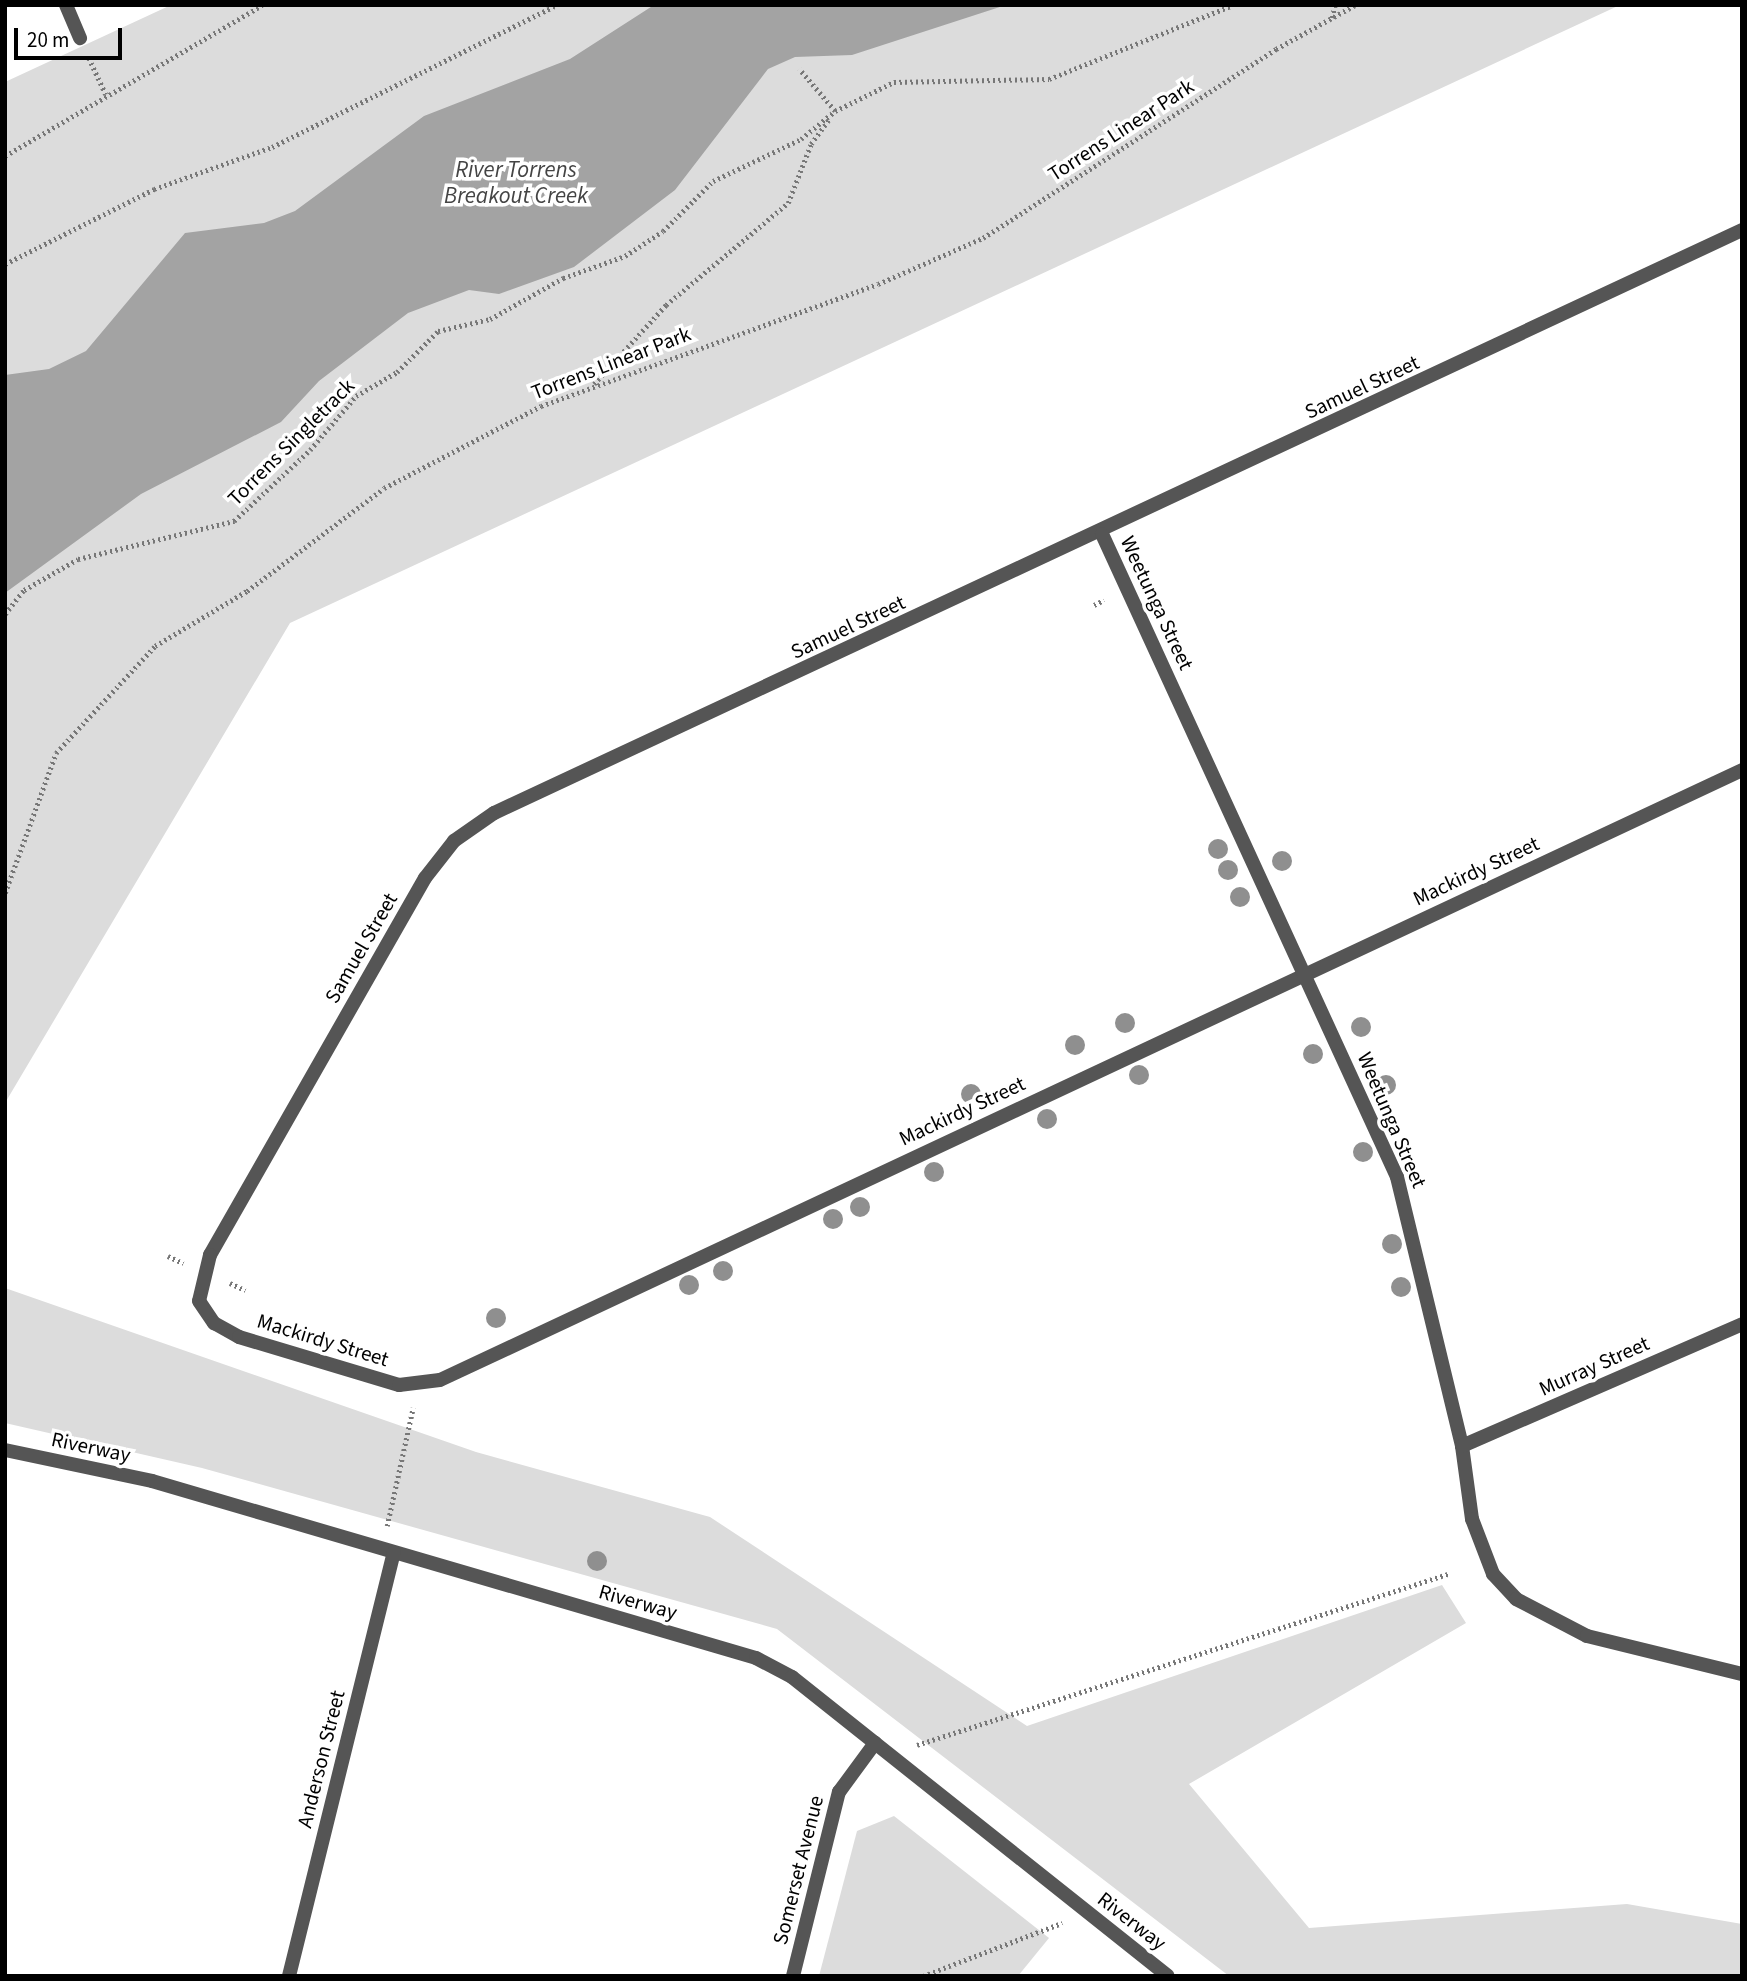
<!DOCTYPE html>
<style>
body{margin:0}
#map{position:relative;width:1747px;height:1981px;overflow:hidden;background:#fff;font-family:"Source Sans 3",sans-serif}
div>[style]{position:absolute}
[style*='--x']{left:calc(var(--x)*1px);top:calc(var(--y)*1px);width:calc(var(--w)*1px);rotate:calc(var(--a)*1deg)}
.green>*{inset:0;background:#dcdcdc}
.water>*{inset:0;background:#a3a3a3}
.path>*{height:4.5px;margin-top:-2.25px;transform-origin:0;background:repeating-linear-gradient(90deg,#777 0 2px,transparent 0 5.5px)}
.street>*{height:14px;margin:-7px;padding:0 7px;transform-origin:7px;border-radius:7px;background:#555}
.trees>*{width:20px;height:20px;margin:-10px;border-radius:50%;background:#8f8f8f}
span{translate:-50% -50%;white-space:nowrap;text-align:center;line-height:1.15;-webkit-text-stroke:7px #fff;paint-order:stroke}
.street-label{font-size:21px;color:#000}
.water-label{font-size:23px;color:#444;font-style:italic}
.frame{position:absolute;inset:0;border:7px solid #000;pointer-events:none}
.scale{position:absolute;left:14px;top:28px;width:108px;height:32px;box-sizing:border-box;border:4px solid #000;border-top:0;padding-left:9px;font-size:21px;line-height:24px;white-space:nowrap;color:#000;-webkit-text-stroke:5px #fff;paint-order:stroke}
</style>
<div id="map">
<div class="green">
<div style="clip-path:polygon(171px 5px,1620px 5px,290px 623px,5px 1103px,5px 82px)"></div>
<div style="clip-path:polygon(5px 1288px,476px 1452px,710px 1517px,1027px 1726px,1442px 1585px,1466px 1623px,1189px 1784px,1309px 1928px,1627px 1904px,1742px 1924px,1742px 1976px,1229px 1976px,777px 1629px,202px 1468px,5px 1423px)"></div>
<div style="clip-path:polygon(894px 1816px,1049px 1938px,1018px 1976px,819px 1976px,857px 1831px)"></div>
</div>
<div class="water">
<div style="clip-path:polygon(654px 5px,1006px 5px,852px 55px,795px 57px,768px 69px,675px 190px,574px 267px,499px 294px,469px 290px,408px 313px,319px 381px,281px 422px,141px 494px,5px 593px,5px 375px,49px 369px,86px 351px,185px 233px,264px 223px,295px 211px,424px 116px,570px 59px)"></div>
</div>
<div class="path">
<div style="--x:1332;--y:18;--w:13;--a:-77"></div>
<div style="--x:89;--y:58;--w:40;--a:65"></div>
<div style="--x:835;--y:111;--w:66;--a:-26.2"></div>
<div style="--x:894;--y:82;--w:155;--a:-1.1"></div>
<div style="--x:1049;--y:79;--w:198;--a:-21.9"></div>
<div style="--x:5;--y:156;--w:298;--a:-30.4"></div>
<div style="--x:5;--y:264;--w:167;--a:-26.7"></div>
<div style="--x:154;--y:189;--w:125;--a:-19.6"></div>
<div style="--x:272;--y:147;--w:318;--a:-26.5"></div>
<div style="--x:594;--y:384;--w:107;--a:-47.7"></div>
<div style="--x:666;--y:305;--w:159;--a:-39.9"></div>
<div style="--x:788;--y:203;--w:63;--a:-68.7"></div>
<div style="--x:811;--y:144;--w:32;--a:-54"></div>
<div style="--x:1094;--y:605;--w:11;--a:-27"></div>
<div style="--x:5;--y:614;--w:31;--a:-52"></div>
<div style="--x:24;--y:590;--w:62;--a:-29.9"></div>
<div style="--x:78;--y:559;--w:161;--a:-13.7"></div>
<div style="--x:234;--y:521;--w:104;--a:-43.1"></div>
<div style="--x:310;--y:450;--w:71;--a:-49.6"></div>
<div style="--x:356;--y:396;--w:48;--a:-30.3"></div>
<div style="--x:397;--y:372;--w:58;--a:-45"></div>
<div style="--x:438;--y:331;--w:53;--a:-13"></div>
<div style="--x:490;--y:319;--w:84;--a:-29.3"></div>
<div style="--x:563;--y:278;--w:66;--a:-19.5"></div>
<div style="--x:625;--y:256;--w:45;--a:-33.3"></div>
<div style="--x:663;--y:231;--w:71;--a:-45"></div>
<div style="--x:713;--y:181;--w:98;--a:-25.5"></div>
<div style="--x:801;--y:139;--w:44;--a:-39.5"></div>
<div style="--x:835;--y:111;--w:55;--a:-130.6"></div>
<div style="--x:5;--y:893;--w:149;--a:-70"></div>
<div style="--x:56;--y:753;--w:146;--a:-47.2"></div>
<div style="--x:155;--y:646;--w:107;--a:-30.9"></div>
<div style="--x:247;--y:591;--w:171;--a:-36.9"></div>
<div style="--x:384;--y:488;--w:177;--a:-27.6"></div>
<div style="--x:541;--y:406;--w:358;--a:-19.9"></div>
<div style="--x:878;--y:284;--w:115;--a:-23.7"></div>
<div style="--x:983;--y:238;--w:349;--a:-32.8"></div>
<div style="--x:1276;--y:49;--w:90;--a:-29.1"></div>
<div style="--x:168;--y:1256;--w:17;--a:25"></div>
<div style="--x:230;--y:1283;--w:17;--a:25"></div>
<div style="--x:387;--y:1526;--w:121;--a:-77.6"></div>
<div style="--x:917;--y:1745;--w:558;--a:-17.85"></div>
<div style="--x:923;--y:1976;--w:149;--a:-20.9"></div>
</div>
<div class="street">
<div style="--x:66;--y:5;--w:36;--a:67"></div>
<div style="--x:1742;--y:230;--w:1377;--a:154.96"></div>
<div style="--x:494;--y:813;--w:49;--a:145"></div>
<div style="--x:454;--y:841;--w:47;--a:128.1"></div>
<div style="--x:425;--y:878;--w:434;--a:119.7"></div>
<div style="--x:210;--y:1255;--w:47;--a:103.4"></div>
<div style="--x:199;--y:1301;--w:27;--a:56"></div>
<div style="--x:214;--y:1323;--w:29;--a:29"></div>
<div style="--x:239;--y:1337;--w:167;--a:16.7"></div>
<div style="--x:399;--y:1385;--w:41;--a:-7"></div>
<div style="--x:440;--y:1380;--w:1438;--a:-25.1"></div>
<div style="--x:1102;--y:534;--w:707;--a:65.35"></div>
<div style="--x:1397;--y:1177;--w:277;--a:76.4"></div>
<div style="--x:1462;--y:1446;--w:74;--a:82.2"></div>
<div style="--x:1472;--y:1519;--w:59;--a:69.1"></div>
<div style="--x:1493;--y:1574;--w:34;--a:47"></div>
<div style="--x:1516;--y:1599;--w:80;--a:27.5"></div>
<div style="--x:1587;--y:1636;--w:160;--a:13.8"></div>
<div style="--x:1462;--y:1446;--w:305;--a:-23.5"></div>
<div style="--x:5;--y:1450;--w:150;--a:11.9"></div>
<div style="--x:152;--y:1481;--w:629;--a:16.33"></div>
<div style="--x:756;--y:1658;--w:41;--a:27.8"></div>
<div style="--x:792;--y:1677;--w:480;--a:38.5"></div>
<div style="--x:289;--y:1976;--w:436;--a:-76.1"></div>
<div style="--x:793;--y:1976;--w:190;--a:-76"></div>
<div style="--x:839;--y:1792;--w:61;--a:-53.7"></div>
</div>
<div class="trees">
<div style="left:1218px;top:849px"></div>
<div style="left:1282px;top:861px"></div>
<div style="left:1228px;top:870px"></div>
<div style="left:1240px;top:897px"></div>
<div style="left:1125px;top:1023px"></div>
<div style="left:1361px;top:1027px"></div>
<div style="left:1075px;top:1045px"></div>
<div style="left:1313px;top:1054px"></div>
<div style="left:1139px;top:1075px"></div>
<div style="left:1386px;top:1085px"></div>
<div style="left:971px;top:1094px"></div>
<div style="left:1047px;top:1119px"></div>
<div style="left:1363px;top:1152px"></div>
<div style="left:934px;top:1172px"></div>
<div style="left:860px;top:1207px"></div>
<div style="left:833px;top:1219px"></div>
<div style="left:1392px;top:1244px"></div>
<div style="left:723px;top:1271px"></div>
<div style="left:689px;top:1285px"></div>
<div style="left:1401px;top:1287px"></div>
<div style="left:496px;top:1318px"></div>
<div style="left:597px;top:1561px"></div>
</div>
<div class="street-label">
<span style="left:1121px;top:130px;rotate:-33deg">Torrens Linear Park</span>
<span style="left:611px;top:363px;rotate:-21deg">Torrens Linear Park</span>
<span style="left:1362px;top:387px;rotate:-25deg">Samuel Street</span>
<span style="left:291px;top:442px;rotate:-45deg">Torrens Singletrack</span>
<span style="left:1157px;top:603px;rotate:65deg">Weetunga Street</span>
<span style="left:848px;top:627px;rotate:-25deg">Samuel Street</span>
<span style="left:1476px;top:871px;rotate:-25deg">Mackirdy Street</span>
<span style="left:361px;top:948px;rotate:-60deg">Samuel Street</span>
<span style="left:962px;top:1111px;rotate:-25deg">Mackirdy Street</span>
<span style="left:1392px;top:1120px;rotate:67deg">Weetunga Street</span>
<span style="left:323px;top:1340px;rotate:17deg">Mackirdy Street</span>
<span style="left:1594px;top:1366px;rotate:-24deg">Murray Street</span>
<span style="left:91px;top:1447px;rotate:12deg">Riverway</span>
<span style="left:638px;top:1602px;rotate:16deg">Riverway</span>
<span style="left:321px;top:1759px;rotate:-76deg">Anderson Street</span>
<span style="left:798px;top:1870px;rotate:-76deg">Somerset Avenue</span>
<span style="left:1132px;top:1921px;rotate:38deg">Riverway</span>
</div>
<div class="water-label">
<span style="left:516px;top:183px">River Torrens<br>Breakout Creek</span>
</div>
<div class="frame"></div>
<div class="scale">20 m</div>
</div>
